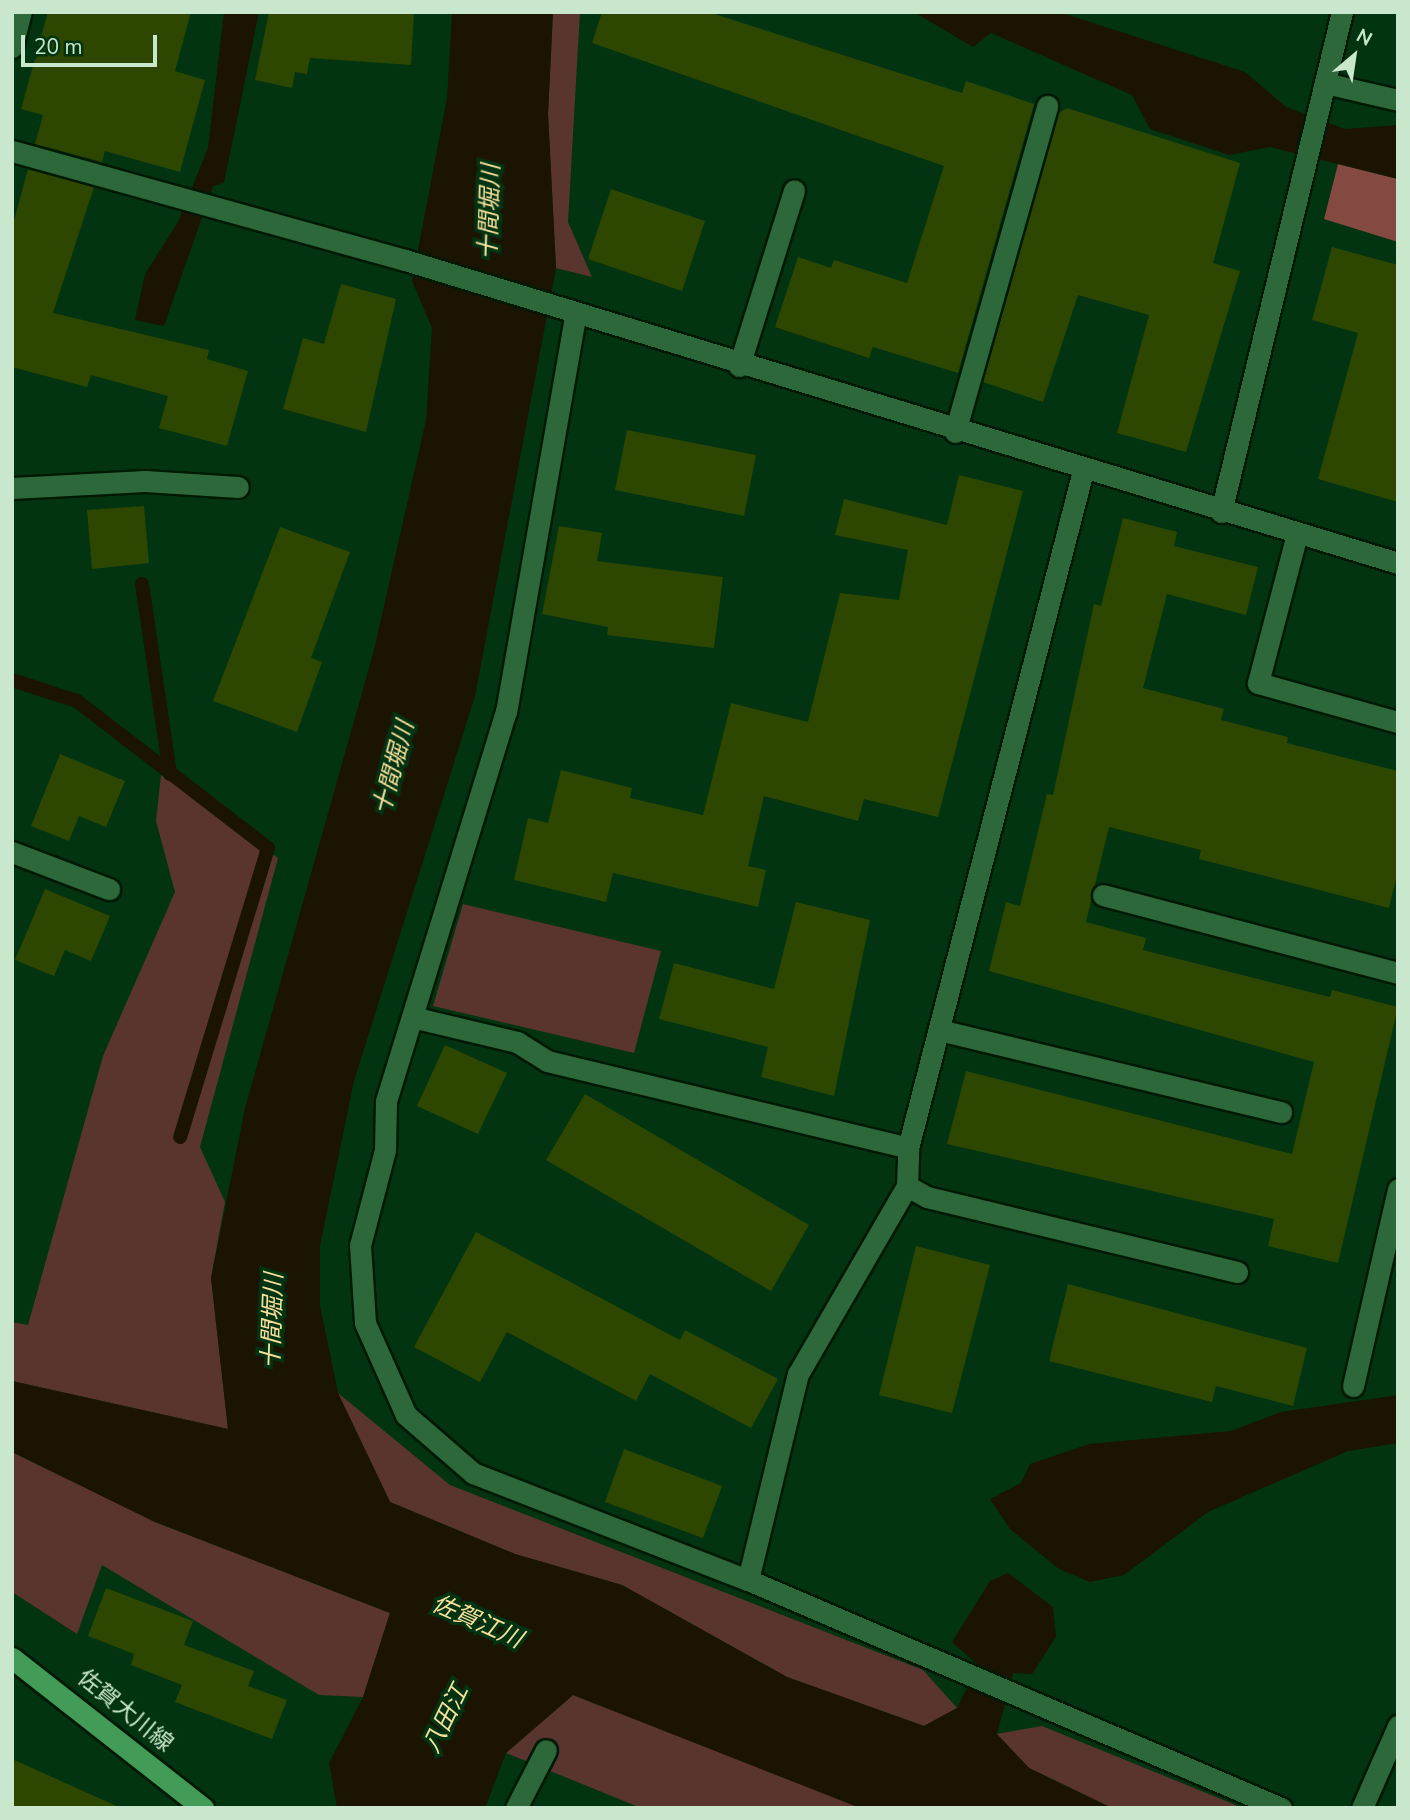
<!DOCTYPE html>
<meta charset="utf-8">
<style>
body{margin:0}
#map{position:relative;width:1410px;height:1820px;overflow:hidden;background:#023412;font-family:"Nunito Sans","Noto Sans JP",sans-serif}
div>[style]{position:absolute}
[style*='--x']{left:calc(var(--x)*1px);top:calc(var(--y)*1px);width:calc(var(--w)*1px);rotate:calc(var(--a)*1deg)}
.green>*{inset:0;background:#5a342e}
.forest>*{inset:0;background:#844941}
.water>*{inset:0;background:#1b1403}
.stream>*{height:14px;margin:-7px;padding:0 7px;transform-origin:7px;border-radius:7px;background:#1b1403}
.building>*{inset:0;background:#2d4700}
.roads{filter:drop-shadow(2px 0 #001903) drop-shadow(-2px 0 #001903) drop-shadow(0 2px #001903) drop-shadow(0 -2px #001903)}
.street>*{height:21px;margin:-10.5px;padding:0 10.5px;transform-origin:10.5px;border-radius:10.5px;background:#2c683a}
.primary>*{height:21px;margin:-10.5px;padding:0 10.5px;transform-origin:10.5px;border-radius:10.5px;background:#429c58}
span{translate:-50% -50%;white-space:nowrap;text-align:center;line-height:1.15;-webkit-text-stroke:7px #023412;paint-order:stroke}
.street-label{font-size:23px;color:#c8e7cc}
.water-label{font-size:24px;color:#f9df9c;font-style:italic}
.frame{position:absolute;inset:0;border:14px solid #c8e7cc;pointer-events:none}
.north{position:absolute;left:1319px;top:21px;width:70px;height:70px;-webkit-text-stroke:5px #023412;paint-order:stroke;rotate:29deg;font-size:19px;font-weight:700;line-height:28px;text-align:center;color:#c8e7cc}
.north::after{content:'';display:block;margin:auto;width:24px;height:32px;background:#c8e7cc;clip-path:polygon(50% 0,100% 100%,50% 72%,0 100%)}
.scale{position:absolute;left:21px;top:35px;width:136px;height:32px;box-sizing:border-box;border:4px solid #c8e7cc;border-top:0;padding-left:9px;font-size:21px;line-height:24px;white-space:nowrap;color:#c8e7cc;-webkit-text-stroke:5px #023412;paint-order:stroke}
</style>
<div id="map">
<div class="green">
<div style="clip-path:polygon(553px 12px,580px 12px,568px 222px,592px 277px,556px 268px,548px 114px)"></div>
<div style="clip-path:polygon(161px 775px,278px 858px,200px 1147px,225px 1202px,211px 1278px,228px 1429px,12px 1381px,12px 1322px,28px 1325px,103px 1056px,175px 892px,156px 821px)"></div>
<div style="clip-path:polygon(463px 904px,661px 951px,634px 1053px,433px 1006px)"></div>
<div style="clip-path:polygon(338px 1393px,450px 1485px,923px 1670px,957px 1708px,924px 1726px,787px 1677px,622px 1585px,515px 1554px,390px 1502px)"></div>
<div style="clip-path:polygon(12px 1452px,155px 1522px,390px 1613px,363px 1697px,319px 1695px,102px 1565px,77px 1634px,12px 1592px)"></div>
<div style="clip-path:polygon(573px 1695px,837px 1798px,860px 1808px,641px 1808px,506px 1753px)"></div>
<div style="clip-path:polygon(1042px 1726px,1243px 1808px,1112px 1808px,1029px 1768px,996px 1734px)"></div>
</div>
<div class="forest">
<div style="clip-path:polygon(1338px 164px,1398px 179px,1398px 242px,1324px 219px)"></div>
</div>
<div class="water">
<div style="clip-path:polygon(224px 12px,259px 12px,224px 183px,213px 186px,164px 326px,135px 320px,145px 274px,178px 222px,208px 148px)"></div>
<div style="clip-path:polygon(452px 12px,553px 12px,548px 114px,556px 268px,475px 696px,354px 1081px,320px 1246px,320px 1305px,338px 1393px,390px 1502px,515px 1554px,622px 1585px,787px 1677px,924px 1726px,957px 1708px,978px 1665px,952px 1642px,990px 1581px,1008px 1573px,1053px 1607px,1056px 1637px,1032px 1674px,1013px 1673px,997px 1734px,1029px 1768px,1112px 1808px,860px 1808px,573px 1695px,506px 1753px,485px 1808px,337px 1808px,329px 1763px,363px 1697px,390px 1613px,155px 1522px,12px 1452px,12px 1381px,228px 1429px,211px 1278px,245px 1108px,374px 650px,426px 420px,432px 328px,412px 281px,447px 98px)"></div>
<div style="clip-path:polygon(914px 12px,1059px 12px,1245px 72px,1286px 107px,1345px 129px,1398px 125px,1398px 179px,1270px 147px,1229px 155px,1150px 129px,1132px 95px,991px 33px,973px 47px)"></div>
<div style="clip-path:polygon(1398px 1395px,1398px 1443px,1348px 1451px,1208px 1512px,1124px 1575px,1090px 1582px,1059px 1569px,1010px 1529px,990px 1499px,1021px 1483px,1030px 1464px,1089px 1444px,1231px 1431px,1281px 1412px)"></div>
</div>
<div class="stream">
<div style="--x:142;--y:584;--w:192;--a:81.6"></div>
<div style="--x:12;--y:680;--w:68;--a:17.9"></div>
<div style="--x:77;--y:701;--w:241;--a:37.6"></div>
<div style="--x:268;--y:848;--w:302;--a:106.9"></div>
</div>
<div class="building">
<div style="clip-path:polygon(48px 12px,191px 12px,175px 71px,205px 80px,180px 172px,105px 151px,102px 162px,35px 144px,43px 115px,21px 109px)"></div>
<div style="clip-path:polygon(269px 12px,414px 12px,411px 65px,310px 58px,307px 74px,295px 72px,292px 88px,255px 80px)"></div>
<div style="clip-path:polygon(602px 12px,708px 12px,962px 93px,966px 81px,1034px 104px,958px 373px,873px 347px,869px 358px,775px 327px,798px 257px,831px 268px,834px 260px,907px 283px,944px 166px,592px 43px)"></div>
<div style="clip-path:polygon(1067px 108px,1240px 163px,1213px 263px,1240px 271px,1186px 452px,1117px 433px,1149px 315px,1078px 295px,1043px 402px,983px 382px,1059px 113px)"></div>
<div style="clip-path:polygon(28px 169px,94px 187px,53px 313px,209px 350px,207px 359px,248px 371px,227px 446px,159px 428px,168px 396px,91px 375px,87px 387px,12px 367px,12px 228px)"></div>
<div style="clip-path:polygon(611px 189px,705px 221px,682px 291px,588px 259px)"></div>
<div style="clip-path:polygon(1332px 247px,1398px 265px,1398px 502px,1318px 479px,1358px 333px,1312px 320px)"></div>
<div style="clip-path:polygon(341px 284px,396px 299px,366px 432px,283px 409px,303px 338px,324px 344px)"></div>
<div style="clip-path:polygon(627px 430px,756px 455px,744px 516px,615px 490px)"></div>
<div style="clip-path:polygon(959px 475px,1023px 491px,938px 817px,864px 799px,858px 821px,764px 796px,748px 866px,766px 870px,758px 907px,613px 873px,606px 902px,514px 880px,528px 818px,548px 823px,561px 770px,632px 788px,630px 798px,703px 815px,731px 703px,808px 722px,840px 593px,899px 600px,908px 550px,835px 535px,844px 499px,947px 525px)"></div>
<div style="clip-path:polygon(144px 506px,149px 563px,92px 569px,87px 510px)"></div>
<div style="clip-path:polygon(1123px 518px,1177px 532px,1174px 546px,1258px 567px,1246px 615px,1167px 594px,1143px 688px,1224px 709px,1221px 720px,1288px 737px,1287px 743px,1398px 771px,1398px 871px,1389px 908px,1199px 859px,1201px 850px,1109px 827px,1086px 922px,1146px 938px,1143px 950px,1330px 997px,1332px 990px,1398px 1007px,1338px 1263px,1268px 1246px,1274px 1219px,947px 1144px,966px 1071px,1292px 1154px,1314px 1062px,989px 971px,1006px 902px,1020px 906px,1047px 794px,1053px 795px,1094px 604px,1101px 606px)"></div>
<div style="clip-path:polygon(559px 526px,602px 533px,597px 561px,723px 577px,714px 648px,607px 635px,608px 627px,542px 614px)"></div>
<div style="clip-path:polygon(280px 527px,350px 552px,311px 658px,322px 662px,297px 732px,213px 701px)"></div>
<div style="clip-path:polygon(60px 754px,125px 781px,106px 827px,79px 816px,69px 841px,31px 826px)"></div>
<div style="clip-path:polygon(45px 889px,110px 916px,91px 961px,65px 950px,54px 976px,15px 960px)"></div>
<div style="clip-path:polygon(796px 902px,870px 920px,834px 1096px,761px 1077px,768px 1047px,659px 1019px,674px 963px,774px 989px)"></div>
<div style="clip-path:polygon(445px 1045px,507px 1073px,478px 1134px,417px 1106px)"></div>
<div style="clip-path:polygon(585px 1094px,809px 1225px,771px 1291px,546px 1160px)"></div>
<div style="clip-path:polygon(476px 1232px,680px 1340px,685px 1330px,778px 1379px,751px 1428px,650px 1374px,636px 1401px,507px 1332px,480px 1382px,414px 1347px)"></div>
<div style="clip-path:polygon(916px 1246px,990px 1265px,952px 1413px,879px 1395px)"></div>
<div style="clip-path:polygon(1068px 1284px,1307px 1348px,1293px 1406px,1216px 1386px,1212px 1402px,1049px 1361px)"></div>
<div style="clip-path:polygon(624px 1449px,722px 1486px,703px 1538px,605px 1502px)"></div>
<div style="clip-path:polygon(106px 1588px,193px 1621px,184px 1645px,254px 1671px,248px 1686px,287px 1700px,272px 1739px,175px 1702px,182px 1685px,131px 1665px,134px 1654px,88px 1636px)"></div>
<div style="clip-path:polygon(12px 1759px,121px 1808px,12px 1808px)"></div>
</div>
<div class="roads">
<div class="street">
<div style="--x:12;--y:47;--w:36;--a:-76"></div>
<div style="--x:1325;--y:83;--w:75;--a:13.1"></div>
<div style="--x:12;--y:151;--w:408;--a:15.5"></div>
<div style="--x:405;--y:260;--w:1038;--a:16.97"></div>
<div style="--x:575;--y:317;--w:400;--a:99.9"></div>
<div style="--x:506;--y:711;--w:409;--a:107.1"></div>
<div style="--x:386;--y:1102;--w:48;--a:91.2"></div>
<div style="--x:385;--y:1150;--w:98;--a:104.7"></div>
<div style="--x:360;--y:1245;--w:78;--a:86.3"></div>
<div style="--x:365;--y:1323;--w:101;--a:66"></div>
<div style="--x:406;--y:1415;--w:89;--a:40.9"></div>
<div style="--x:473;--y:1473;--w:295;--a:21.3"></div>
<div style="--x:748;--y:1580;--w:580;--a:23.16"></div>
<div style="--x:739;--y:366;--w:184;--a:-72.6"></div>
<div style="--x:955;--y:432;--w:339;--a:-74.2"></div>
<div style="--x:12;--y:488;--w:133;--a:-3"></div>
<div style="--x:145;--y:481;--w:93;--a:3.7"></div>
<div style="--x:1221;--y:512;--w:514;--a:-76.4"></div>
<div style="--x:1297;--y:534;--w:154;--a:104.7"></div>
<div style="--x:1258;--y:683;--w:145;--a:15.6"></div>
<div style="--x:12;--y:852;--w:104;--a:20.9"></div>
<div style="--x:1103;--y:895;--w:305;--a:14.8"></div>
<div style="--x:412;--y:1017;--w:108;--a:13.4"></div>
<div style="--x:517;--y:1042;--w:36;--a:32"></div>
<div style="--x:547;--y:1061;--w:371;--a:13.5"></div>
<div style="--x:939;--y:1030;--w:352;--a:13.5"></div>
<div style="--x:907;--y:1186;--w:23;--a:29"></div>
<div style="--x:927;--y:1197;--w:319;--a:13.6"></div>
<div style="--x:1353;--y:1386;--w:202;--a:-77.1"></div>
<div style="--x:748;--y:1580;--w:212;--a:-76.4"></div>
<div style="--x:798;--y:1374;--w:217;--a:-59.9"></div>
<div style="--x:907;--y:1186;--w:38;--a:-88"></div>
<div style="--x:908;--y:1148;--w:699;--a:-75.51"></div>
<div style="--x:516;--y:1808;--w:65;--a:-62.7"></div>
<div style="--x:1362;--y:1808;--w:90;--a:-66.3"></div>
</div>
<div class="primary">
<div style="--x:12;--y:1658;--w:243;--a:38.1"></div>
</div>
</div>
<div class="street-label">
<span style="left:125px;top:1711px;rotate:39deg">佐賀大川線</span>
</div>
<div class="water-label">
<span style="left:490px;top:212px;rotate:-88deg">十間堀川</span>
<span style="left:394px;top:768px;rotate:-75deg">十間堀川</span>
<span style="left:273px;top:1321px;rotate:-88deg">十間堀川</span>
<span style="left:477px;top:1622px;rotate:24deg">佐賀江川</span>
<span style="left:446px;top:1719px;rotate:-64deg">八田江</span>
</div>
<div class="frame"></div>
<div class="north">N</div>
<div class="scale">20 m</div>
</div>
